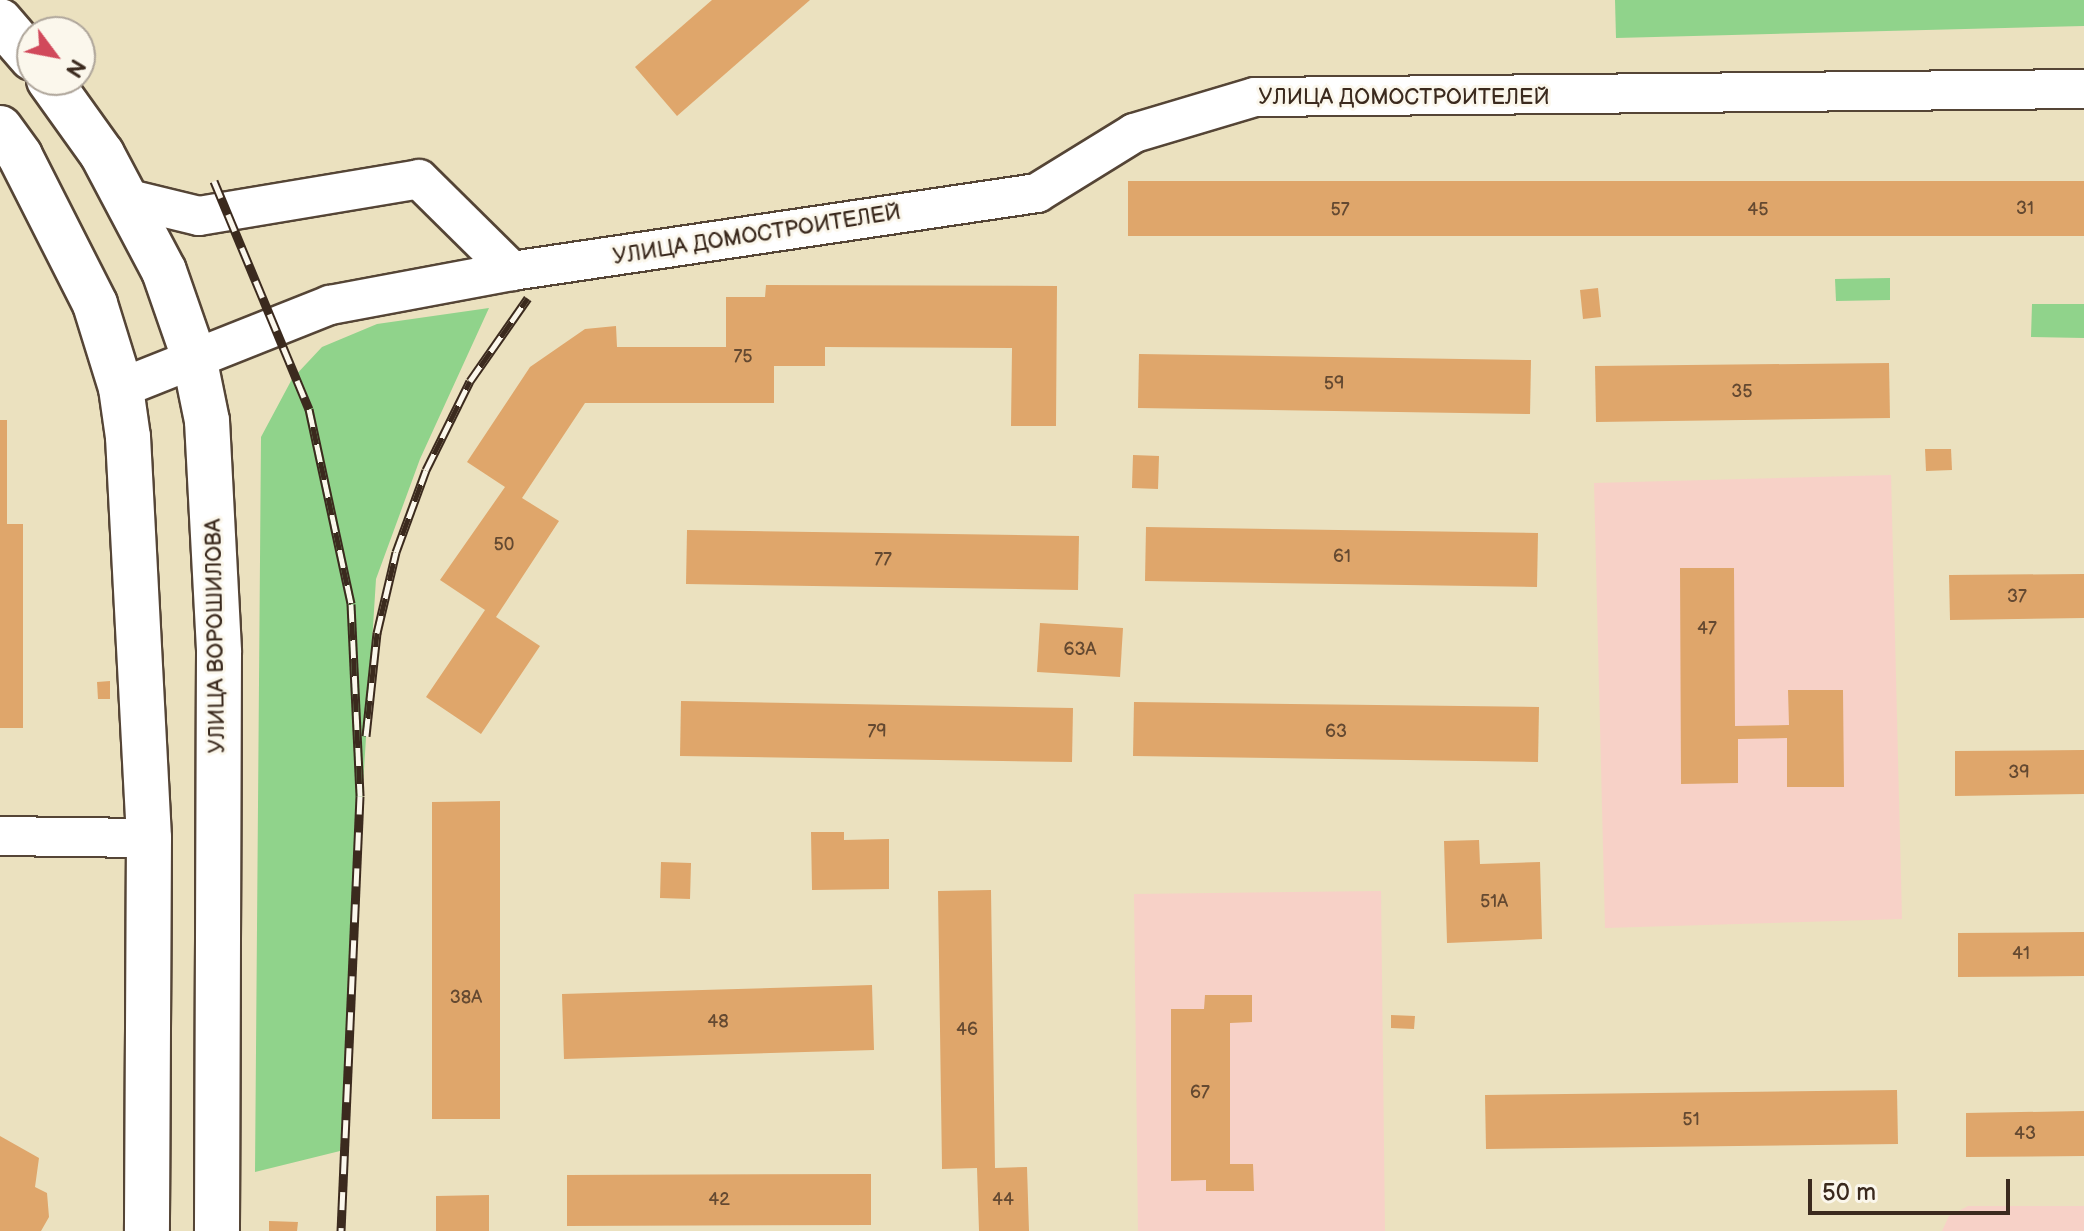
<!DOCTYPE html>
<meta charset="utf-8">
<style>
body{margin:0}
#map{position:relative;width:2084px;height:1231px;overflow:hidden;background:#ebe1bf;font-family:"Balsamiq Sans",sans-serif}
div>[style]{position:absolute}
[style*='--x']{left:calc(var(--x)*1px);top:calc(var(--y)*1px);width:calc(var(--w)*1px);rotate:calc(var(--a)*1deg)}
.built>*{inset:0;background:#f7d1c7}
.green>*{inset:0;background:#90d38b}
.building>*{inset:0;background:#dfa66b}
.roads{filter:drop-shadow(2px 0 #554536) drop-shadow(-2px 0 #554536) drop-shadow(0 2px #554536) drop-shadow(0 -2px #554536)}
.minor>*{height:38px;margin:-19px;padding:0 19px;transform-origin:19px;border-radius:19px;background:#fff}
.major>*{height:44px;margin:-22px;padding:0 22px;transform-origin:22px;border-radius:22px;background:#fff}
.rail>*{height:9px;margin-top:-4.5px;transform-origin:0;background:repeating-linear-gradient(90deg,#fbf7ec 0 18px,#3b2a1e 0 36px);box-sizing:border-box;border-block:2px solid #3b2a1e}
span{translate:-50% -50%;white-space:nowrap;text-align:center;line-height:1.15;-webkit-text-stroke:6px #fbf7ec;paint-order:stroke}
.number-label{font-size:18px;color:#644931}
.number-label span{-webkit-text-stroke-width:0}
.street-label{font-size:22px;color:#3b2a1e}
.north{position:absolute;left:16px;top:16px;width:80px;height:80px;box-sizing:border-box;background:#fbf7ec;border:2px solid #aea59a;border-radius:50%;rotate:122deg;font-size:22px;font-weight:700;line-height:32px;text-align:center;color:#3b2a1e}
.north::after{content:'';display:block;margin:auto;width:28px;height:36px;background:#d1495b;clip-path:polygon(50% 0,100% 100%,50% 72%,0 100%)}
.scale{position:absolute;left:1808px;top:1179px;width:202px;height:36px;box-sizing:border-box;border:4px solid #3b2a1e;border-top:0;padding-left:10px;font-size:24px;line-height:28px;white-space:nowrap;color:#3b2a1e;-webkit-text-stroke:6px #fbf7ec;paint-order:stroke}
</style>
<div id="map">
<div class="built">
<div style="clip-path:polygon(1891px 475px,1902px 919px,1605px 928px,1594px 483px)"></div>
<div style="clip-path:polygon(1381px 891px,1385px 1231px,1138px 1231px,1134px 894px)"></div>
<div style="clip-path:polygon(1968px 1206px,2084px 1206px,2084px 1231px,1942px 1231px,1949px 1216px)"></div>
</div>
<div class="green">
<div style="clip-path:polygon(1615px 0,2084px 0,2084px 26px,1616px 38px)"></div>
<div style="clip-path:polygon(1890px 278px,1890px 300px,1836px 301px,1835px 279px)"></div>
<div style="clip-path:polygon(2032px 304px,2084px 304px,2084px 338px,2031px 337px)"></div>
<div style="clip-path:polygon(489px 308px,420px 459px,376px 579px,340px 1151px,255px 1172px,261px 437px,292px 379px,322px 347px,377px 324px)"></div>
</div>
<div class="building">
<div style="clip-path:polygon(712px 0,810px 0,677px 116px,635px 67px)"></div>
<div style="clip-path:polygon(1128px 181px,2084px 181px,2084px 236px,1128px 236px)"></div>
<div style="clip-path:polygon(766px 285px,1057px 286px,1056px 426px,1011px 426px,1012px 348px,825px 347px,825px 366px,774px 366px,774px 403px,585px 403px,522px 498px,559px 521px,496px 617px,540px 646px,481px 734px,426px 697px,485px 610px,440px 580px,505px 487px,467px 462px,530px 367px,585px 329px,616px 326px,617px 347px,726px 347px,726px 297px,765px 297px)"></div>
<div style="clip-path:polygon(1598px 288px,1601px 317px,1583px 319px,1580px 290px)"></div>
<div style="clip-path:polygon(1139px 354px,1531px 360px,1530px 414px,1138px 408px)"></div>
<div style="clip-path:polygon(1889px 363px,1890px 418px,1596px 422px,1595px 366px)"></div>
<div style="clip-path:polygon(0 420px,7px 420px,7px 524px,23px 524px,23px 728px,0 728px)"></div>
<div style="clip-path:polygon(1925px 449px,1951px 449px,1952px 470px,1926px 471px)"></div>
<div style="clip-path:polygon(1133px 455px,1159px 456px,1158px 489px,1132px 488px)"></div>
<div style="clip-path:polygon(1146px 527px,1538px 533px,1537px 587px,1145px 581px)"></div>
<div style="clip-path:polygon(687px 530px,1079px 536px,1078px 590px,686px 584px)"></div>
<div style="clip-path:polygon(1680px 568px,1734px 568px,1735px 726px,1789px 725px,1788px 690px,1843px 690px,1844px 787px,1787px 787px,1787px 738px,1738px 739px,1738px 783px,1681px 784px)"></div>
<div style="clip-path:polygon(2084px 574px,2084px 618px,1950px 620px,1949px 575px)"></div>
<div style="clip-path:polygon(1040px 623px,1123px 628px,1120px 677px,1037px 672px)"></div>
<div style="clip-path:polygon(110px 681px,110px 699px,98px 699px,97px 682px)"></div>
<div style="clip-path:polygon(681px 701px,1073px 708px,1072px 762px,680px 756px)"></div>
<div style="clip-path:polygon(1134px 702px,1539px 707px,1538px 762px,1133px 756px)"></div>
<div style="clip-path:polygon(2084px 750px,2084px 794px,1955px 796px,1955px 751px)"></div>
<div style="clip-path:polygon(500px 801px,500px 1119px,432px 1119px,432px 802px)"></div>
<div style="clip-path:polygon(811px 832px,844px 832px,844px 840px,889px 839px,889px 889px,812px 890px)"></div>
<div style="clip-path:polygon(1479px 840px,1480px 864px,1540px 862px,1542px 939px,1447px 943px,1444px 841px)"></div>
<div style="clip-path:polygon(661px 862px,691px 863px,690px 899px,660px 898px)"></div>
<div style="clip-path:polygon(991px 890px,995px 1168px,1027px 1167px,1029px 1231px,979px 1231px,977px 1168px,942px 1169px,938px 891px)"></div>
<div style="clip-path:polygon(2084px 932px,2084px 976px,1958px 977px,1958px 933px)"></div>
<div style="clip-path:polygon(872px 985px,874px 1050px,564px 1059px,562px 994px)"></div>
<div style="clip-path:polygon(1205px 995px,1252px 995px,1252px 1022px,1230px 1023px,1230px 1164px,1253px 1164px,1254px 1191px,1206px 1191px,1206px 1180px,1171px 1181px,1171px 1009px,1204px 1009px)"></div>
<div style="clip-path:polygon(1391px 1015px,1415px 1016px,1414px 1029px,1391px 1028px)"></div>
<div style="clip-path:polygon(1897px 1090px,1898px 1144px,1486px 1149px,1485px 1095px)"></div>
<div style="clip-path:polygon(2084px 1111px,2084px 1156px,1966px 1157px,1966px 1113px)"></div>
<div style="clip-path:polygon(0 1136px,39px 1158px,35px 1187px,47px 1193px,49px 1217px,41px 1231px,0 1231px)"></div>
<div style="clip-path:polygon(871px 1174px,871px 1225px,567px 1226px,567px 1175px)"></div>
<div style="clip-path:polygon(489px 1195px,489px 1231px,436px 1231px,436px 1196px)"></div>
<div style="clip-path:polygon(269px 1221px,298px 1222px,297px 1231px,269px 1231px)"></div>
</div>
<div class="roads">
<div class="minor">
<div style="--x:129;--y:199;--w:72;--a:13.7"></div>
<div style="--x:199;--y:216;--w:223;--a:-9.5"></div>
<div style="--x:419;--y:179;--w:131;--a:44.7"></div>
<div style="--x:121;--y:388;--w:225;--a:-21.7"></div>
<div style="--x:330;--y:305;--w:185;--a:-10.6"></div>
<div style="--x:512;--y:271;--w:531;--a:-8.45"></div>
<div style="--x:1037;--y:193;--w:114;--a:-31.7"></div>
<div style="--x:1134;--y:133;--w:126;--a:-16.6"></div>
<div style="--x:1255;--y:97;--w:829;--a:-0.55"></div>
<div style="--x:0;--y:836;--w:149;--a:0.8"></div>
</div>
<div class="major">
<div style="--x:0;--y:21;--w:49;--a:49.1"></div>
<div style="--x:49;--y:80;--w:91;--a:54.4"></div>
<div style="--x:102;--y:154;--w:132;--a:62.1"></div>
<div style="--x:164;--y:271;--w:91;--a:70.8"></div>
<div style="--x:194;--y:357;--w:65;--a:78.5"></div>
<div style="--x:207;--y:421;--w:232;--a:87"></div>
<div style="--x:219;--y:653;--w:578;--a:90.2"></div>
<div style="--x:0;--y:128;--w:34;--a:54"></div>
<div style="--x:20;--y:156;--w:166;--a:63.1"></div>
<div style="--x:95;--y:304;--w:88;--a:72.8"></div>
<div style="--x:121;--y:388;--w:49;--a:81.9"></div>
<div style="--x:128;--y:437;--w:402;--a:87"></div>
<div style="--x:149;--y:838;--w:393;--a:90.3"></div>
</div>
</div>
<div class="rail">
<div style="--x:214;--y:181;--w:247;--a:67.4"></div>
<div style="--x:309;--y:409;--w:199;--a:77.8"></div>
<div style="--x:351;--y:604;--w:192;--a:87.3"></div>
<div style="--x:360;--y:796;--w:435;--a:92.5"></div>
<div style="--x:366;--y:736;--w:104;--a:-83.9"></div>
<div style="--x:377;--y:633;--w:83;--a:-76.8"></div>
<div style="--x:396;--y:552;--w:87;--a:-69.9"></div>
<div style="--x:426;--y:470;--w:99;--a:-63.7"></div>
<div style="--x:470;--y:381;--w:101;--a:-55.1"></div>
</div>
<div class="number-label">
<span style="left:2025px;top:209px">31</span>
<span style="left:1340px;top:210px">57</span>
<span style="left:1758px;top:210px">45</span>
<span style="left:743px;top:357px">75</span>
<span style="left:1334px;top:384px">59</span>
<span style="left:1742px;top:392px">35</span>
<span style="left:504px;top:545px">50</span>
<span style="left:1342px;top:557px">61</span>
<span style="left:883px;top:560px">77</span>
<span style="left:2017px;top:597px">37</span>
<span style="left:1707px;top:629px">47</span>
<span style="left:1080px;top:650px">63А</span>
<span style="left:877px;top:732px">79</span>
<span style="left:1336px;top:732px">63</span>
<span style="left:2019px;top:773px">39</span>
<span style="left:1494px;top:902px">51А</span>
<span style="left:2021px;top:954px">41</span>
<span style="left:466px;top:998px">38А</span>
<span style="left:718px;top:1022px">48</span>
<span style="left:967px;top:1030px">46</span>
<span style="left:1200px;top:1093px">67</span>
<span style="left:1691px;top:1120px">51</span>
<span style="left:2025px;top:1134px">43</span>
<span style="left:719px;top:1200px">42</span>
<span style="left:1003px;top:1200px">44</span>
</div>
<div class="street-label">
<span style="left:1404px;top:98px">УЛИЦА ДОМОСТРОИТЕЛЕЙ</span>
<span style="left:757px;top:235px;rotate:-9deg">УЛИЦА ДОМОСТРОИТЕЛЕЙ</span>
<span style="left:216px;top:636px;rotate:-91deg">УЛИЦА ВОРОШИЛОВА</span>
</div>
<div class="north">N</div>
<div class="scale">50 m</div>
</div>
